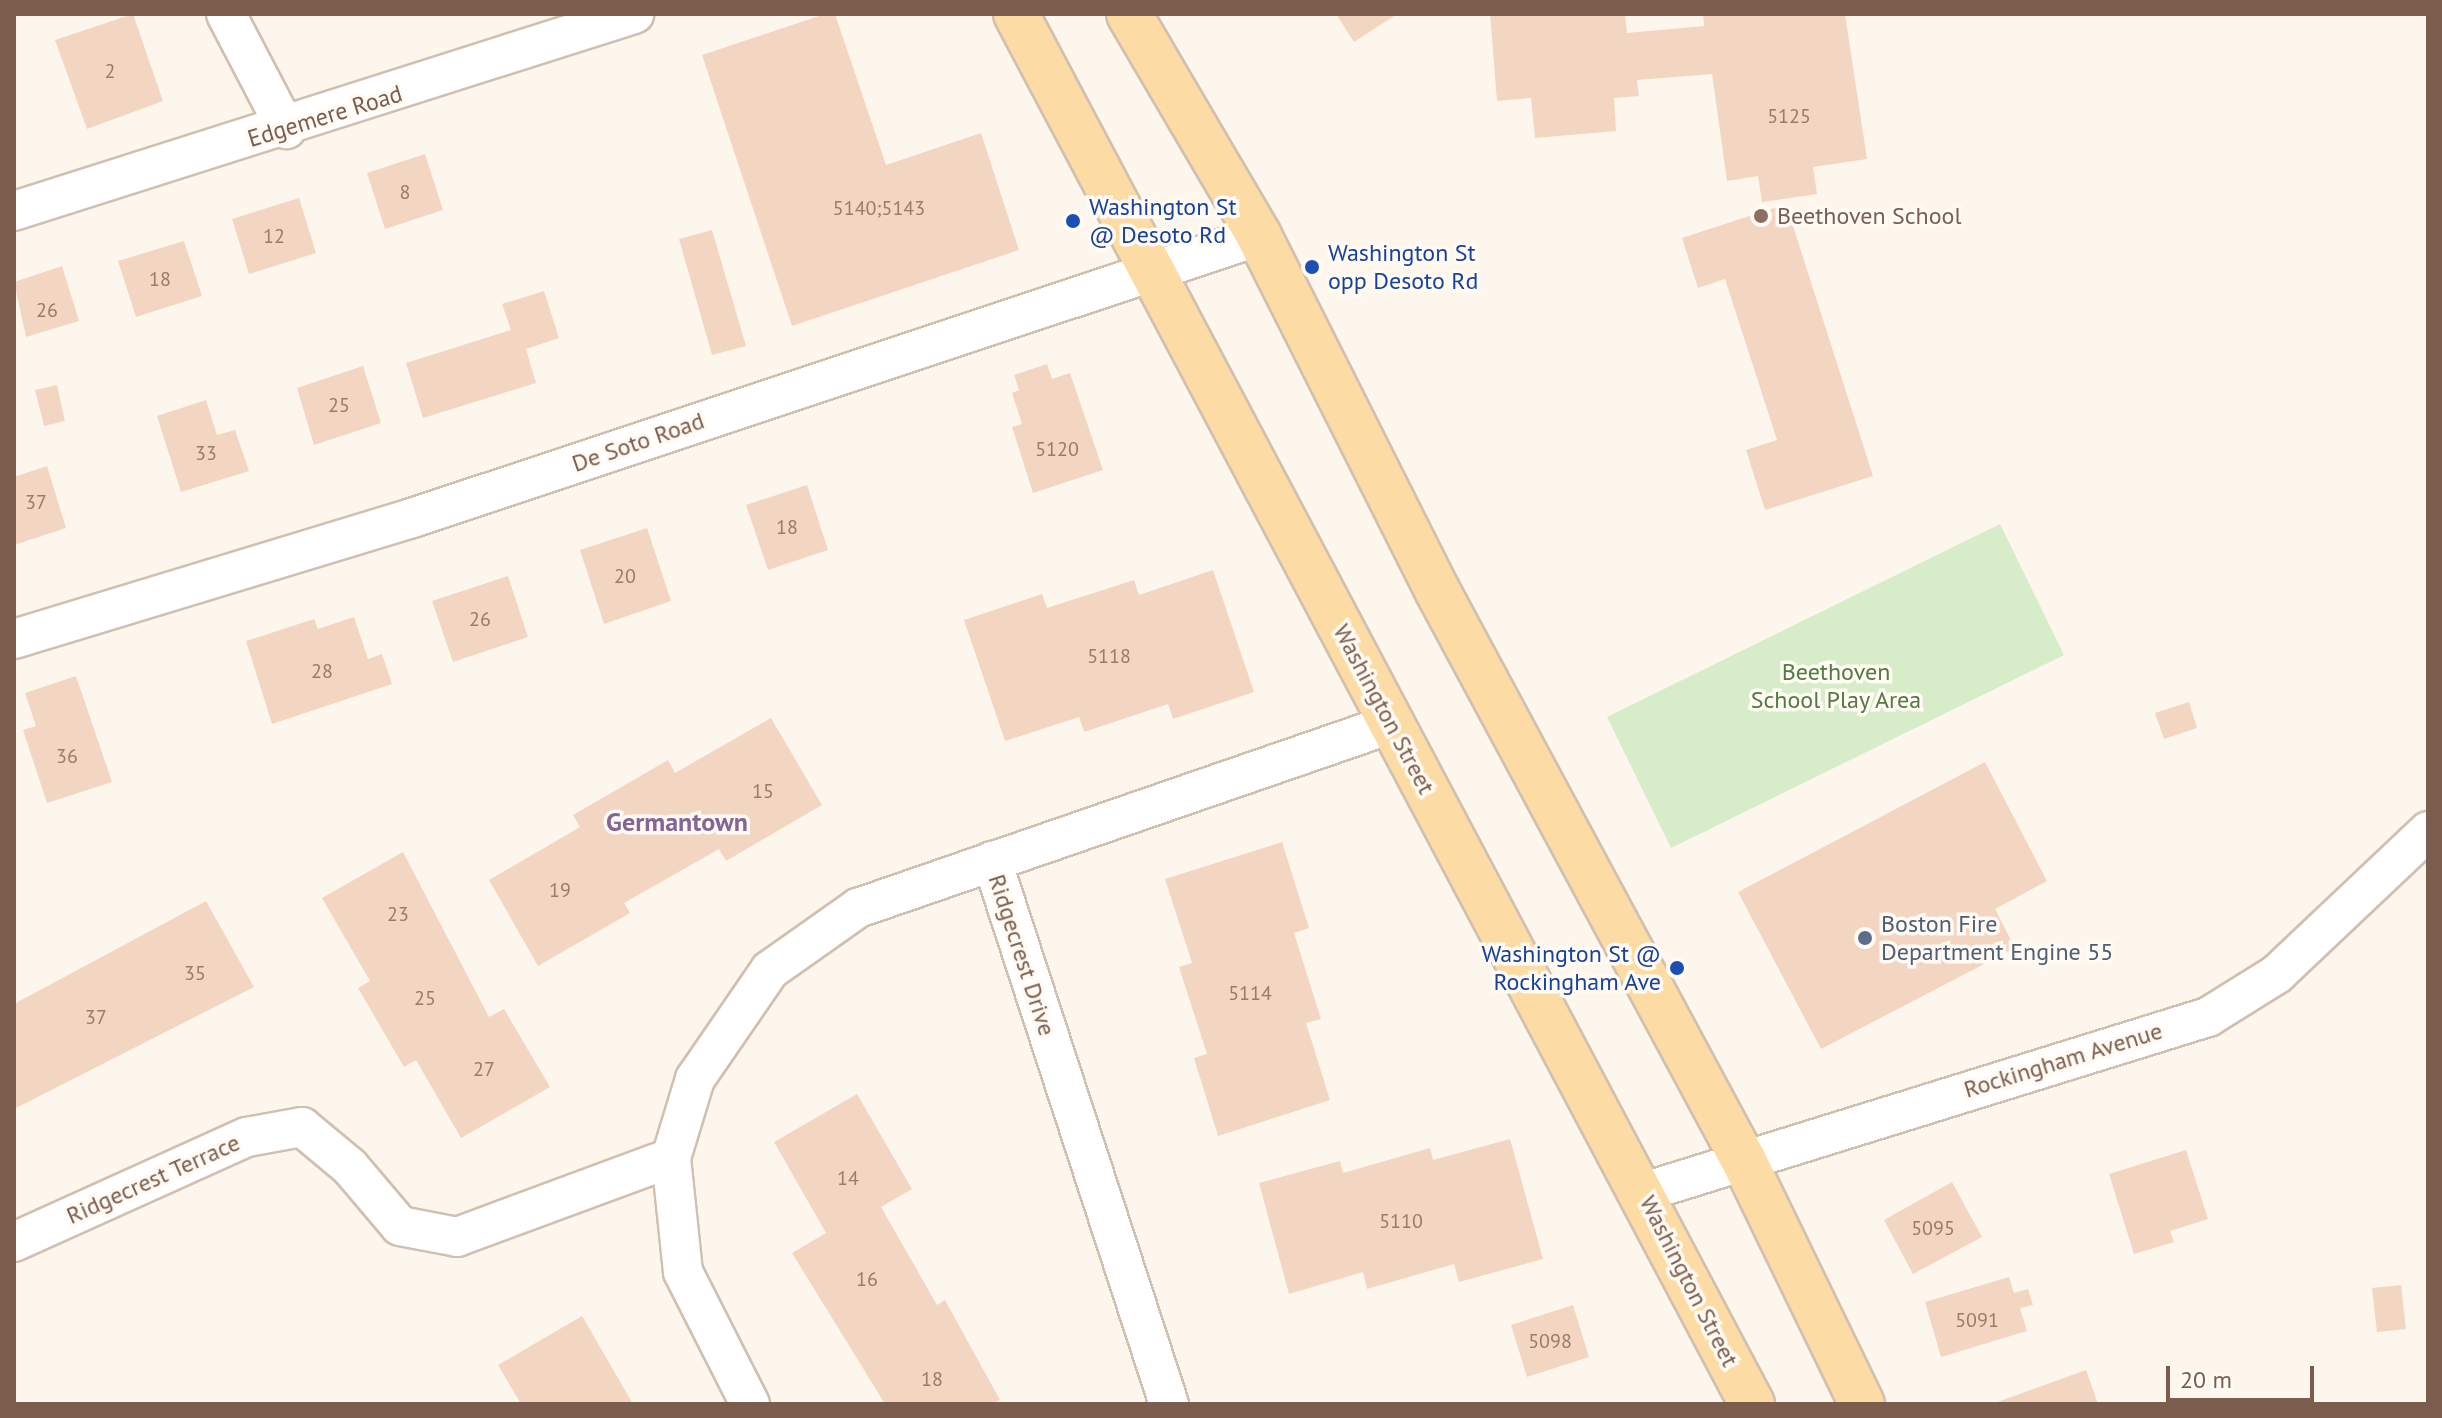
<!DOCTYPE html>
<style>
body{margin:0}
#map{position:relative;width:2442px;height:1418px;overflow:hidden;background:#fdf6ec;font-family:"PT Sans",sans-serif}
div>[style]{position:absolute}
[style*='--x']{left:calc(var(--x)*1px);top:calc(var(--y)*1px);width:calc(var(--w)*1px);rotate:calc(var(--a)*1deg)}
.green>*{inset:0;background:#d7ecc8}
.building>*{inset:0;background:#f3d6c2}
.roads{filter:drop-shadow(2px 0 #d1bfb0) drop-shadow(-2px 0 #d1bfb0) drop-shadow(0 2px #d1bfb0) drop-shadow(0 -2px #d1bfb0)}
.street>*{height:38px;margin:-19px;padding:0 19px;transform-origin:19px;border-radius:19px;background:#fff}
.primary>*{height:44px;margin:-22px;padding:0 22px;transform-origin:22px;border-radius:22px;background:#fcdca4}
.dots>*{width:22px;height:22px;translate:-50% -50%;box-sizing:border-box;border:4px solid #fffaf3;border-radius:50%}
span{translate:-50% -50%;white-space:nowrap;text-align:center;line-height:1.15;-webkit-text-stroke:7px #fffaf3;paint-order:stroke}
.number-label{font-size:20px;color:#987b6a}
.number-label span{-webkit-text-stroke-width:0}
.street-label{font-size:24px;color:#7a5d4d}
.transit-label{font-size:24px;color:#164399}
.left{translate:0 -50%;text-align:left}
.right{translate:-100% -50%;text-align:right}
.education-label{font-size:24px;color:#785e54}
.park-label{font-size:24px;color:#527a41}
.service-label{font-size:24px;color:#4e5e75}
.neighbourhood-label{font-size:26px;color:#856595;font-weight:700}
.frame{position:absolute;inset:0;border:16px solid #7a5d4d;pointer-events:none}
.scale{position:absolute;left:2166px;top:1366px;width:148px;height:36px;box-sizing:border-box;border:4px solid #7a5d4d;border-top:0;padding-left:10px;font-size:24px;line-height:28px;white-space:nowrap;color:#7a5d4d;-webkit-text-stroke:6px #fffaf3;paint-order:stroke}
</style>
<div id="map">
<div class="green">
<div style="clip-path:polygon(2000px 524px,2064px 655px,1671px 848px,1607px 717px)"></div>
</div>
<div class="building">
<div style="clip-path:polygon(133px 14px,163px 101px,87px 129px,55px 40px)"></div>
<div style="clip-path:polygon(825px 14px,835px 14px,886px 165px,981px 133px,1019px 250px,792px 326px,702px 55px)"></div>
<div style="clip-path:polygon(1336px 14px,1397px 14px,1354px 42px)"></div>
<div style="clip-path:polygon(1490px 14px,1625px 14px,1627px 33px,1704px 26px,1703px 14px,1845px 14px,1867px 159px,1813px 167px,1817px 194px,1762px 202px,1758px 176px,1727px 181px,1712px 74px,1637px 80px,1639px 96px,1614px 98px,1616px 131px,1535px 138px,1531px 98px,1497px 101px)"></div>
<div style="clip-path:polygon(425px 154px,443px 210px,385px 229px,367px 173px)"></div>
<div style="clip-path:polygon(299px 198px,316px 253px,249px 274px,232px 219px)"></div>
<div style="clip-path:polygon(1786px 204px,1873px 476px,1765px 510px,1746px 450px,1777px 440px,1725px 279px,1698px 288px,1682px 238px)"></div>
<div style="clip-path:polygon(712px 230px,746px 346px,712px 355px,679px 239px)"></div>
<div style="clip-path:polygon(184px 241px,202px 296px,136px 317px,118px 261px)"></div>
<div style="clip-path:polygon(62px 266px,79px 321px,26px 337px,14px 282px)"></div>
<div style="clip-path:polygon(544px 291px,559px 338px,526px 349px,536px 383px,423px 418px,406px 363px,511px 330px,502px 304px)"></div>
<div style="clip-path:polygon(1047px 364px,1052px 379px,1070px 373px,1103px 470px,1033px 493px,1012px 427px,1022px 424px,1012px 393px,1019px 390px,1014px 375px)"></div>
<div style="clip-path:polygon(363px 366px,381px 423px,314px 445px,297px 388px)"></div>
<div style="clip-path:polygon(57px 385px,65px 421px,44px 426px,35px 390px)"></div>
<div style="clip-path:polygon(206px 400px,217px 435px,235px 430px,249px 471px,181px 492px,157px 416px)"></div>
<div style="clip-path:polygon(47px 466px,66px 528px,14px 545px,14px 477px)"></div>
<div style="clip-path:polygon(807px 485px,828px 550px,768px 570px,746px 505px)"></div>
<div style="clip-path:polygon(647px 528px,671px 601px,604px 624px,580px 550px)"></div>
<div style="clip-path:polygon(1213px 570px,1254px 692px,1173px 719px,1168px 704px,1084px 732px,1079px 717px,1005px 741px,964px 620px,1042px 594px,1047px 608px,1134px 580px,1139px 595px)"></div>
<div style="clip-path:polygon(508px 576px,528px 637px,453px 662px,432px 601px)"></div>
<div style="clip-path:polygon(354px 617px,368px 659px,382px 654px,392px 684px,272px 724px,246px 641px,314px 619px,318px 629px)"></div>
<div style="clip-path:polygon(76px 676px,112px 782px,47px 803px,23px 730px,36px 726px,25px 693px)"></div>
<div style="clip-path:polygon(2189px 702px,2197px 728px,2164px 739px,2155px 713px)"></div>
<div style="clip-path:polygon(771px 718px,822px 805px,726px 861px,719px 849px,624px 903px,630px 913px,538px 966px,489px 880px,580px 827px,573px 815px,668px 760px,675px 773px)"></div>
<div style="clip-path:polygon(1985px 762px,2047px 881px,1995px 909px,2015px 948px,1821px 1049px,1738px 892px)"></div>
<div style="clip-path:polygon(1282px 842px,1309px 928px,1294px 933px,1321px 1019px,1306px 1023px,1330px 1100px,1218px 1136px,1194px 1058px,1207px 1054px,1179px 967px,1192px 963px,1165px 879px)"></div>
<div style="clip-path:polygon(403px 852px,489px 1017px,504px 1009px,550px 1087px,461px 1138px,416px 1060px,404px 1067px,358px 988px,370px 981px,322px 898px)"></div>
<div style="clip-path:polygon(206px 901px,254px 987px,14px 1109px,14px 1004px)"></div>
<div style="clip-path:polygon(857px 1094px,912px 1189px,881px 1207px,937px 1305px,945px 1300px,1000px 1400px,992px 1404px,885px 1404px,792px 1253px,826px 1233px,774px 1142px)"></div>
<div style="clip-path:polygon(1510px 1139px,1543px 1259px,1459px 1282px,1454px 1264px,1367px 1289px,1363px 1272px,1289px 1294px,1259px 1183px,1340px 1161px,1343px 1173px,1430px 1148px,1433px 1160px)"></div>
<div style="clip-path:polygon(2186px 1150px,2208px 1219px,2170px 1231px,2174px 1242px,2134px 1254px,2109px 1174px)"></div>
<div style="clip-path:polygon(1952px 1182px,1982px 1237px,1913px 1274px,1884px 1220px)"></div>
<div style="clip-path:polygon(2009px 1277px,2014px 1293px,2028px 1289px,2033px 1305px,2020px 1308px,2027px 1331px,1941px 1357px,1925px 1302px)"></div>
<div style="clip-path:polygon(2401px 1285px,2406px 1329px,2377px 1332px,2372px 1288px)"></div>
<div style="clip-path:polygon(1573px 1305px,1589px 1357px,1527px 1377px,1511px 1325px)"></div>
<div style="clip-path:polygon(582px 1316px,633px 1404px,521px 1404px,498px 1365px)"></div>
<div style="clip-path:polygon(2086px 1370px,2098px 1404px,1992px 1404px)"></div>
</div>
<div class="roads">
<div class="street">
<div style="--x:226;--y:14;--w:130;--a:62.4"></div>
<div style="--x:14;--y:211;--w:651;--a:-17.63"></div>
<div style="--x:14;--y:639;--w:416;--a:-16.9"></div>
<div style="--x:412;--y:518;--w:893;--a:-18.41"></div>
<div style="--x:992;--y:861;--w:571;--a:71.95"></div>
<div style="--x:1644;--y:1192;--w:591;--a:-17.24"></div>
<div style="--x:2208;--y:1017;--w:81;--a:-31.9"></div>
<div style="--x:2277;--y:974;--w:208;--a:-43.4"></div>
<div style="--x:14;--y:1242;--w:256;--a:-24.3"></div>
<div style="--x:247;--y:1137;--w:56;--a:-10.3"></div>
<div style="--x:302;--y:1127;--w:62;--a:39.8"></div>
<div style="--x:350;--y:1167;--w:77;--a:49.7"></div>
<div style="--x:400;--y:1226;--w:58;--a:10.9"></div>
<div style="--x:457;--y:1237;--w:228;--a:-20.3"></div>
<div style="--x:750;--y:1404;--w:148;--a:-116.9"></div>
<div style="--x:683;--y:1272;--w:115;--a:-96"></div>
<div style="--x:671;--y:1158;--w:83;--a:-73.1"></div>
<div style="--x:695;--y:1079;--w:132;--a:-55.5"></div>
<div style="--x:770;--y:970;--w:108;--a:-35.2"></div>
<div style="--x:858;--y:908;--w:564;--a:-19.05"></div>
</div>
<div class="primary">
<div style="--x:1016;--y:14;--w:1573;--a:62.1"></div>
<div style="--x:1129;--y:14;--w:257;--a:59.6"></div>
<div style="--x:1259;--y:236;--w:396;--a:63.3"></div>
<div style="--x:1437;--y:590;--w:648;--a:61.74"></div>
<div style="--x:1744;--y:1161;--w:270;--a:64.1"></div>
</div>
</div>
<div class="dots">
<div style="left:1761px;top:216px;background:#8d6e63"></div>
<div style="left:1073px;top:221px;background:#1a4fb4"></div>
<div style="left:1312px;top:267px;background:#1a4fb4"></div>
<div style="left:1865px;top:938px;background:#5c6f8a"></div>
<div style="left:1677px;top:968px;background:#1a4fb4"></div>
</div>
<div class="number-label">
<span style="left:110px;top:71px">2</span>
<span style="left:1789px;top:116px">5125</span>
<span style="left:405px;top:192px">8</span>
<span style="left:879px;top:208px">5140;5143</span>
<span style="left:274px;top:236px">12</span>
<span style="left:160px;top:279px">18</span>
<span style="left:47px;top:310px">26</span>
<span style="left:339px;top:405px">25</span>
<span style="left:1057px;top:449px">5120</span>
<span style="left:206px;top:453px">33</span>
<span style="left:36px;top:502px">37</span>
<span style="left:787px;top:527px">18</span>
<span style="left:625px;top:576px">20</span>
<span style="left:480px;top:619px">26</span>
<span style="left:1109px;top:656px">5118</span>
<span style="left:322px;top:671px">28</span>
<span style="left:67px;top:756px">36</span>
<span style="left:763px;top:791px">15</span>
<span style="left:560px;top:890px">19</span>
<span style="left:398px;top:914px">23</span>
<span style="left:195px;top:973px">35</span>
<span style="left:1250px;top:993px">5114</span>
<span style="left:425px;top:998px">25</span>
<span style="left:96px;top:1017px">37</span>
<span style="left:484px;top:1069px">27</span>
<span style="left:848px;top:1178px">14</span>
<span style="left:1401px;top:1221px">5110</span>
<span style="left:1933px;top:1228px">5095</span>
<span style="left:867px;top:1279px">16</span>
<span style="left:1977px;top:1320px">5091</span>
<span style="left:1550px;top:1341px">5098</span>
<span style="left:932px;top:1379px">18</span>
</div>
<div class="street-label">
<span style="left:325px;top:116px;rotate:-17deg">Edgemere Road</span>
<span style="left:638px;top:442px;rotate:-19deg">De Soto Road</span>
<span style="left:1384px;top:709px;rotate:62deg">Washington Street</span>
<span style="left:1022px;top:955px;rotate:72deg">Ridgecrest Drive</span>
<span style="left:2063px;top:1060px;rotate:-17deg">Rockingham Avenue</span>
<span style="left:153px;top:1179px;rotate:-24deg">Ridgecrest Terrace</span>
<span style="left:1689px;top:1281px;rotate:63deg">Washington Street</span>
</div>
<div class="transit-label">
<span class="left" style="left:1089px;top:221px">Washington St<br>@ Desoto Rd</span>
<span class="left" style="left:1328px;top:267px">Washington St<br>opp Desoto Rd</span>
<span class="right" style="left:1661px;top:968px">Washington St @<br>Rockingham Ave</span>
</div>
<div class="education-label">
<span class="left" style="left:1777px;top:216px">Beethoven School</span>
</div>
<div class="park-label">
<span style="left:1836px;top:686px">Beethoven<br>School Play Area</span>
</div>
<div class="service-label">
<span class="left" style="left:1881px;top:938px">Boston Fire<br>Department Engine 55</span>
</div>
<div class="neighbourhood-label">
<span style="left:677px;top:822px">Germantown</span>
</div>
<div class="frame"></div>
<div class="scale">20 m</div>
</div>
